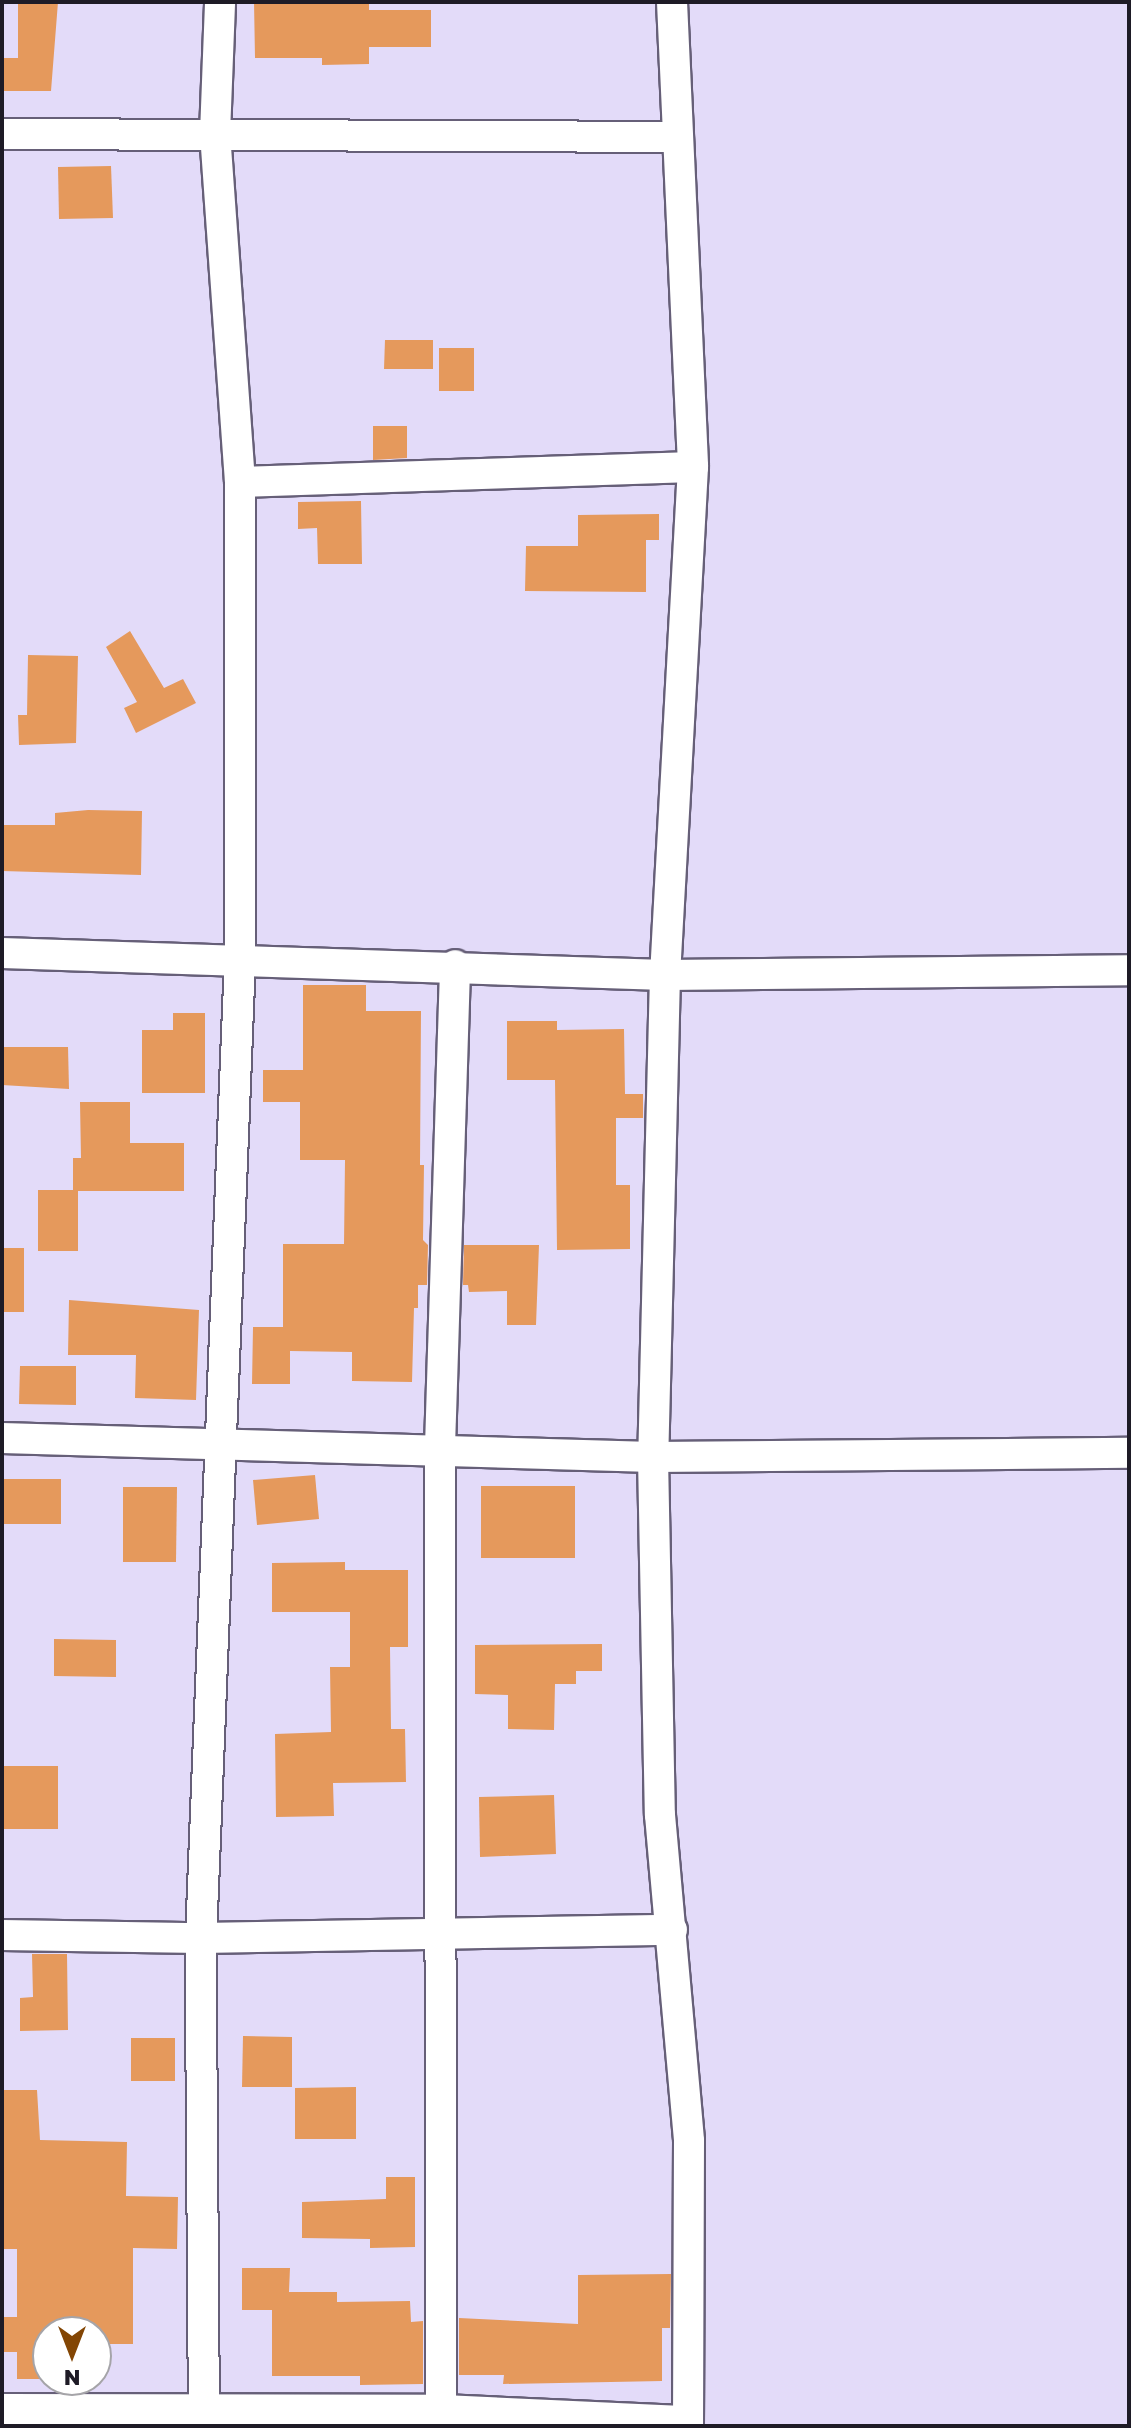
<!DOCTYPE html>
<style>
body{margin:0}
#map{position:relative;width:1131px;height:2428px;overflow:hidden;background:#e3dbf9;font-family:"Golos Text",sans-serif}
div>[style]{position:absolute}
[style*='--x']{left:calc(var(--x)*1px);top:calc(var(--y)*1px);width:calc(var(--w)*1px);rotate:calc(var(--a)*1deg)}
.building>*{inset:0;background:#e5995c}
.roads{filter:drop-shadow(2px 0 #665f78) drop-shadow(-2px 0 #665f78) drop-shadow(0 2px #665f78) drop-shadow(0 -2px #665f78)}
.minor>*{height:30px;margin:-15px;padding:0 15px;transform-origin:15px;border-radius:15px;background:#fff}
span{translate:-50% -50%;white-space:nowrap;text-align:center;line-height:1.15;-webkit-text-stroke:6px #fff;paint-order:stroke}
.frame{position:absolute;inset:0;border:4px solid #1e1b26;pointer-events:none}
.north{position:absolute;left:32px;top:2316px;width:80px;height:80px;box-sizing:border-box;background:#fff;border:2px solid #a5a4a8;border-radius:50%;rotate:180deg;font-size:22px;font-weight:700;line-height:32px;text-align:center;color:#1e1b26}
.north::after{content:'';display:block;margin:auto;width:28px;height:36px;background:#834604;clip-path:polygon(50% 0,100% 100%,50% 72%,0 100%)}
</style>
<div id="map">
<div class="building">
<div style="clip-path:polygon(18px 2px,58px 2px,51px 91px,2px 91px,2px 58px,18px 58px)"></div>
<div style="clip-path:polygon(254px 2px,369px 2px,369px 10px,431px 10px,431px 47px,369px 47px,369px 64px,322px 65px,322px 58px,255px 58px)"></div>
<div style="clip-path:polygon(111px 166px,113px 218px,59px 219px,58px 167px)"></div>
<div style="clip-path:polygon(385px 340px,433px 340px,433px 369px,384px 369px)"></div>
<div style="clip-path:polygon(439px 348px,474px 348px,474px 391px,439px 391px)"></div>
<div style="clip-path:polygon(373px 426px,407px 426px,407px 458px,373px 460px)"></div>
<div style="clip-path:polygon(361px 501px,362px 564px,318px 564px,317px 528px,298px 529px,298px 502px)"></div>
<div style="clip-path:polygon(659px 514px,659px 540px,646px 540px,646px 592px,525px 591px,526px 546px,578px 546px,578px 515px)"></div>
<div style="clip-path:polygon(130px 631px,164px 688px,183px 679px,196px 703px,136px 733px,124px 708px,137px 702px,106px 647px)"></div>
<div style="clip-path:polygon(28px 655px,78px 656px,76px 743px,19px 745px,18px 715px,27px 715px)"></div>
<div style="clip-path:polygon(88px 810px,142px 811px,141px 875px,2px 871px,2px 825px,55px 825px,55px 813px)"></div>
<div style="clip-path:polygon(303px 985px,366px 985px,366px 1011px,421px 1011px,420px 1165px,424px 1165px,423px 1240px,428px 1245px,427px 1285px,418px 1285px,418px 1308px,414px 1308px,412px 1382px,352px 1381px,352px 1352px,290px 1351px,290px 1384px,252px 1384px,253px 1327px,283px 1327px,283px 1244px,344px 1244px,345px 1160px,300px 1160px,300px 1102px,263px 1102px,263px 1070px,303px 1070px)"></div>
<div style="clip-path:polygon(173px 1013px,205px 1013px,205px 1093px,142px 1093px,142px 1030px,173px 1030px)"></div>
<div style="clip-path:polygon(507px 1021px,557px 1021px,557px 1030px,624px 1029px,625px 1094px,643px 1094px,643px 1118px,616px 1118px,616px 1185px,630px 1185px,630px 1249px,557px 1250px,555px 1080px,507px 1080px)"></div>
<div style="clip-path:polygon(2px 1047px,68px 1047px,69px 1089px,2px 1085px)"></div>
<div style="clip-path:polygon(80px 1102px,130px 1102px,130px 1143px,184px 1143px,184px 1191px,78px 1191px,78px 1251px,38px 1251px,38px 1190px,73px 1190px,73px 1158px,81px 1158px)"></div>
<div style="clip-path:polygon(464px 1245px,539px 1245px,536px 1325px,507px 1325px,507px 1291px,469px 1292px,468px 1285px,463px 1285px)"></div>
<div style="clip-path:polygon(2px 1248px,24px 1248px,24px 1312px,2px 1312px)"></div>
<div style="clip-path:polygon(69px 1300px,199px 1310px,196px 1400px,135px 1398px,136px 1355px,68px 1355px)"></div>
<div style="clip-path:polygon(20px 1366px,76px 1366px,76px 1405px,19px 1404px)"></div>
<div style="clip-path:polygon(315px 1475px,319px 1519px,257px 1525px,253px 1480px)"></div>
<div style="clip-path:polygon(2px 1479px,61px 1479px,61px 1524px,2px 1524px)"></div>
<div style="clip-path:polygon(481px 1486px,575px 1486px,575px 1558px,481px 1558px)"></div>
<div style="clip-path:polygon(123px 1487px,177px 1487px,176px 1562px,123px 1562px)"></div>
<div style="clip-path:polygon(345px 1562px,345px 1570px,408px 1570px,408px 1647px,390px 1647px,391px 1729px,405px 1729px,406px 1782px,333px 1783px,334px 1816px,276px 1817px,275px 1734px,331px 1732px,330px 1667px,350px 1667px,350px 1612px,272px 1612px,272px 1563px)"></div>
<div style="clip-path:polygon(54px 1639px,116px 1640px,116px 1677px,54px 1676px)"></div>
<div style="clip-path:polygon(602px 1644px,602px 1671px,576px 1671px,576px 1684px,555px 1684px,554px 1730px,508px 1729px,508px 1695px,475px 1694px,475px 1645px)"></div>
<div style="clip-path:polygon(2px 1766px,58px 1766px,58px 1829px,2px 1829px)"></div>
<div style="clip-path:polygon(554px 1795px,556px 1854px,480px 1857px,479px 1797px)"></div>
<div style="clip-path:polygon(32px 1954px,67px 1954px,68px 2030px,20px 2031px,20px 1998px,33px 1997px)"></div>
<div style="clip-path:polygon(243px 2036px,292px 2037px,292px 2087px,242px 2087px)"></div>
<div style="clip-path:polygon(131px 2038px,175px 2038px,175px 2081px,131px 2081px)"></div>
<div style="clip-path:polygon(356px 2087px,356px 2139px,295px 2139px,295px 2088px)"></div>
<div style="clip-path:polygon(2px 2090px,37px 2090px,40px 2140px,127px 2142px,126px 2196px,178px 2197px,177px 2249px,133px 2248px,133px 2344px,96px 2344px,96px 2332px,48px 2332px,48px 2379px,17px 2379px,17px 2352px,2px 2352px,2px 2317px,17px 2317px,17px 2249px,2px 2249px)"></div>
<div style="clip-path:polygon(386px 2177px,415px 2177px,415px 2247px,370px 2248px,370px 2239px,302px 2238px,302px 2202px,386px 2199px)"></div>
<div style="clip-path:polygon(242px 2268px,290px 2268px,289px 2292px,337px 2292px,337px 2302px,410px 2301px,411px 2322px,423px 2321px,423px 2384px,360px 2385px,360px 2376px,272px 2376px,272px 2310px,242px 2310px)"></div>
<div style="clip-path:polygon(671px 2274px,670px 2328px,662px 2328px,662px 2381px,503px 2384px,504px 2375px,459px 2375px,459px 2318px,578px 2324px,578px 2275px)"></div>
</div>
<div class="roads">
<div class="minor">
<div style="--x:672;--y:2;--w:465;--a:87.4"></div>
<div style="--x:693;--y:467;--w:509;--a:93.15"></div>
<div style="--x:665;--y:975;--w:482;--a:91.4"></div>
<div style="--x:653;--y:1457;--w:358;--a:88.9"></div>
<div style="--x:660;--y:1815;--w:327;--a:84.9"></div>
<div style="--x:689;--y:2141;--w:285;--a:90.2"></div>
<div style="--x:2;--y:134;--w:675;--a:0.25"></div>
<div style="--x:240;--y:482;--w:453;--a:-1.9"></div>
<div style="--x:2;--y:953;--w:663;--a:1.9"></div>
<div style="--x:665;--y:975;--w:464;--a:-0.6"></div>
<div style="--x:2;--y:1438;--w:651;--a:1.67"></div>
<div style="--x:653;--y:1457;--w:476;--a:-0.5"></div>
<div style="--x:2;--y:1935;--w:199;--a:0.9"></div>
<div style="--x:201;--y:1938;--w:471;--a:-1"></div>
<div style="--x:2;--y:2409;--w:441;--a:0.1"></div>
<div style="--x:443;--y:2410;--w:245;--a:2.6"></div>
<div style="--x:204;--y:2426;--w:488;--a:-90.4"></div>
<div style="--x:201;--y:1938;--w:982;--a:-87.72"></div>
<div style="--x:240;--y:957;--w:475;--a:-90"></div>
<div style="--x:240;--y:482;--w:349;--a:-94.1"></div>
<div style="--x:215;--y:134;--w:132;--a:-87.8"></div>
<div style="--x:441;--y:2426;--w:979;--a:-90.06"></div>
<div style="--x:440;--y:1447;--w:482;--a:-88.2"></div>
</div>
</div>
<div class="frame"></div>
<div class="north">N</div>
</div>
